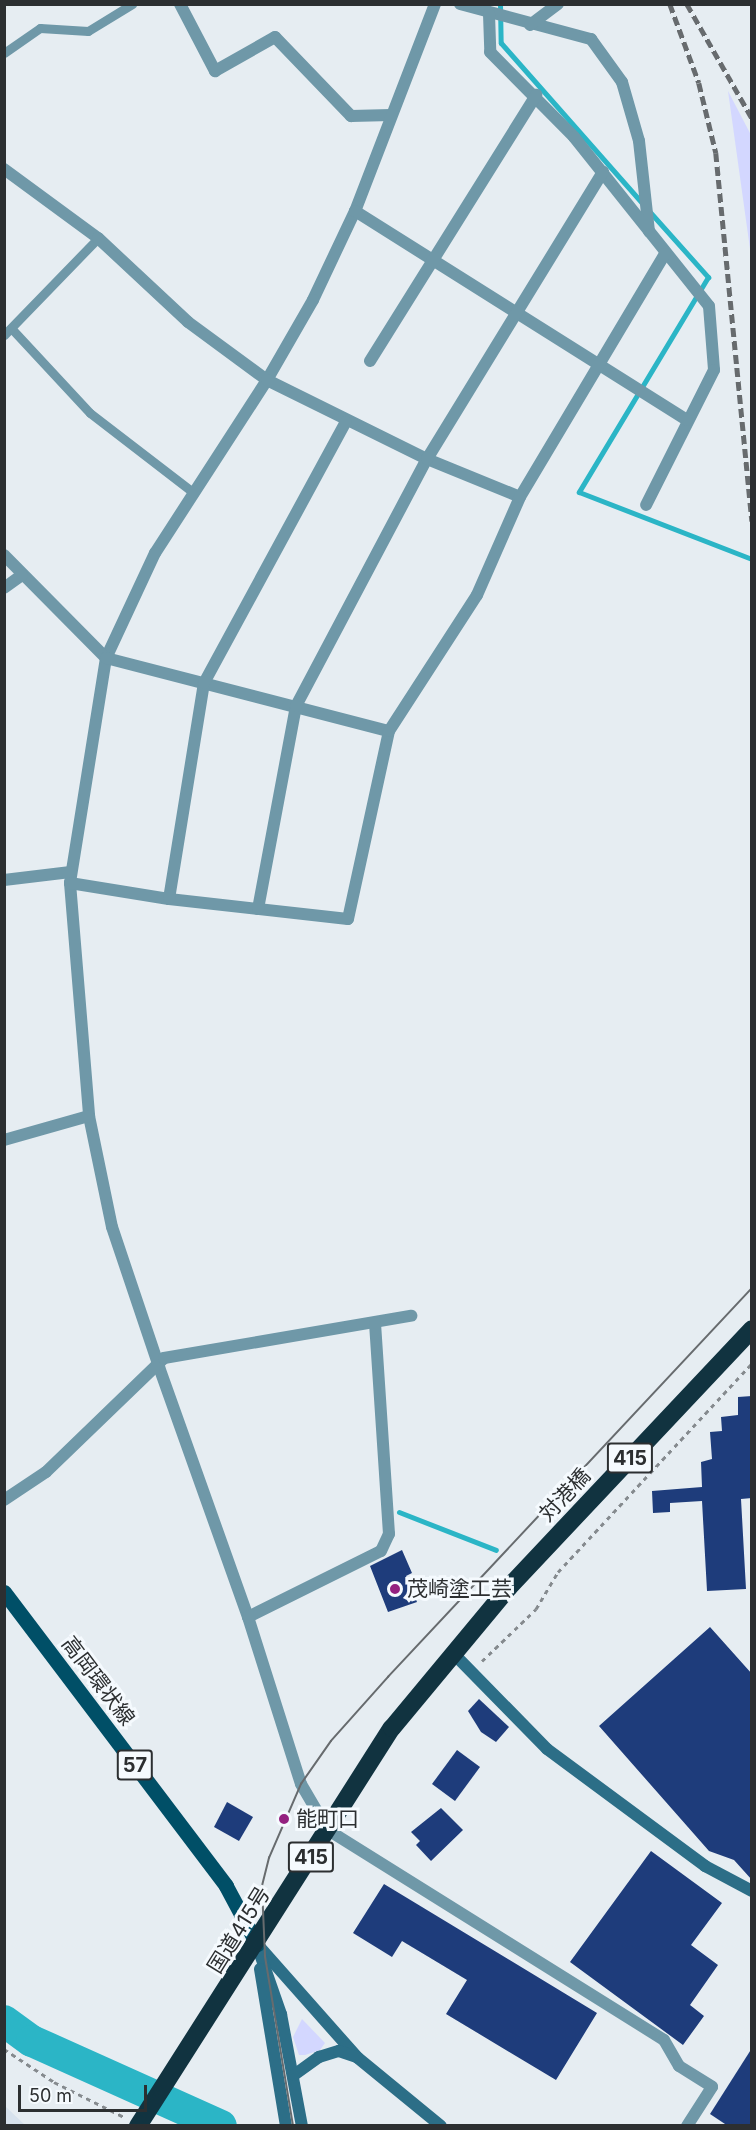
<!DOCTYPE html>
<meta charset="utf-8">
<style>
body{margin:0}
#map{position:relative;width:756px;height:2130px;overflow:hidden;background:#e6edf2;font-family:Inter,"Noto Sans JP",sans-serif}
div>[style]{position:absolute}
[style*='--x']{left:calc(var(--x)*1px);top:calc(var(--y)*1px);width:calc(var(--w)*1px);rotate:calc(var(--a)*1deg)}
.built>*{inset:0;background:#d7e2ed}
.green>*{inset:0;background:#d3d7ff}
.stream>*{height:5px;margin:-2.5px;padding:0 2.5px;transform-origin:2.5px;border-radius:2.5px;background:#2bb5c6}
.river>*{height:32px;margin:-16px;padding:0 16px;transform-origin:16px;border-radius:16px;background:#2bb5c6}
.building>*{inset:0;background:#1e3c7b}
.path>*{height:3px;margin-top:-1.5px;transform-origin:0;background:repeating-linear-gradient(90deg,#858a8e 0 4.5px,transparent 0 9px)}
.lane>*{height:9px;margin:-4.5px;padding:0 4.5px;transform-origin:4.5px;border-radius:4.5px;background:#6f98a8}
.street>*{height:12px;margin:-6px;padding:0 6px;transform-origin:6px;border-radius:6px;background:#6f98a8}
.secondary>*{height:12px;margin:-6px;padding:0 6px;transform-origin:6px;border-radius:6px;background:#2c6e87}
.primary>*{height:15px;margin:-7.5px;padding:0 7.5px;transform-origin:7.5px;border-radius:7.5px;background:#004f67}
.highway>*{height:18px;margin:-9px;padding:0 9px;transform-origin:9px;border-radius:9px;background:#113340}
.tram>*{height:1.5px;margin:-0.75px;padding:0 0.75px;transform-origin:0.75px;border-radius:0.75px;background:#676b6e}
.rail>*{height:4.5px;margin-top:-2.25px;transform-origin:0;background:repeating-linear-gradient(90deg,#676b6e 0 9px,transparent 0 13.5px)}
.dots>*{width:16px;height:16px;translate:-50% -50%;box-sizing:border-box;border:3px solid #f5fafe;border-radius:50%}
span{translate:-50% -50%;white-space:nowrap;text-align:center;line-height:1.15;-webkit-text-stroke:6px #f5fafe;paint-order:stroke}
.shield-label span{padding:2px 4px;background:#f5fafe;border:2px solid;border-radius:4px;-webkit-text-stroke-width:0}
.shield-label{font-size:20px;color:#2c2f31;font-weight:700}
.street-label{font-size:21px;color:#2c2f31}
.poi-label{font-size:21px;color:#2c2f31}
.left{translate:0 -50%;text-align:left}
.frame{position:absolute;inset:0;border:6px solid #2c2f31;pointer-events:none}
.scale{position:absolute;left:18px;top:2085px;width:129px;height:27px;box-sizing:border-box;border:3px solid #2c2f31;border-top:0;padding-left:8px;font-size:18px;line-height:21px;white-space:nowrap;color:#2c2f31;-webkit-text-stroke:4px #f5fafe;paint-order:stroke}
</style>
<div id="map">
<div class="built">
<div style="clip-path:polygon(4px 2106px,5px 2106px,25px 2125px,5px 2125px)"></div>
</div>
<div class="green">
<div style="clip-path:polygon(728px 91px,751px 135px,751px 256px)"></div>
<div style="clip-path:polygon(302px 2019px,325px 2043px,320px 2050px,305px 2055px,299px 2055px,293px 2037px)"></div>
</div>
<div class="stream">
<div style="--x:500;--y:4;--w:39;--a:89"></div>
<div style="--x:501;--y:43;--w:215;--a:48.6"></div>
<div style="--x:649;--y:211;--w:89;--a:48.2"></div>
<div style="--x:708;--y:277;--w:251;--a:121"></div>
<div style="--x:579;--y:492;--w:186;--a:21.2"></div>
<div style="--x:399;--y:1512;--w:104;--a:21.4"></div>
</div>
<div class="river">
<div style="--x:4;--y:2021;--w:34;--a:36"></div>
<div style="--x:32;--y:2041;--w:207;--a:24.2"></div>
</div>
<div class="building">
<div style="clip-path:polygon(752px 1396px,752px 1498px,741px 1499px,746px 1589px,707px 1591px,702px 1501px,670px 1503px,670px 1512px,653px 1513px,652px 1491px,702px 1487px,701px 1462px,712px 1459px,710px 1432px,722px 1431px,721px 1417px,738px 1415px,738px 1397px)"></div>
<div style="clip-path:polygon(402px 1550px,412px 1573px,406px 1576px,417px 1602px,388px 1612px,370px 1566px)"></div>
<div style="clip-path:polygon(710px 1627px,752px 1674px,752px 1880px,734px 1860px,709px 1851px,599px 1726px)"></div>
<div style="clip-path:polygon(479px 1699px,509px 1727px,496px 1742px,481px 1732px,468px 1711px)"></div>
<div style="clip-path:polygon(457px 1750px,480px 1767px,455px 1801px,432px 1784px)"></div>
<div style="clip-path:polygon(227px 1802px,253px 1817px,239px 1841px,214px 1827px)"></div>
<div style="clip-path:polygon(441px 1808px,463px 1830px,431px 1861px,416px 1845px,420px 1841px,411px 1832px)"></div>
<div style="clip-path:polygon(651px 1851px,722px 1903px,691px 1945px,718px 1965px,690px 2005px,704px 2016px,683px 2045px,570px 1962px)"></div>
<div style="clip-path:polygon(384px 1884px,597px 2013px,556px 2080px,446px 2014px,467px 1980px,402px 1941px,392px 1957px,353px 1933px)"></div>
<div style="clip-path:polygon(752px 2048px,752px 2126px,728px 2126px,710px 2114px)"></div>
</div>
<div class="path">
<div style="--x:482;--y:1661;--w:75;--a:-43.9"></div>
<div style="--x:536;--y:1609;--w:43;--a:-59.3"></div>
<div style="--x:558;--y:1572;--w:285;--a:-47.1"></div>
<div style="--x:4;--y:2049;--w:60;--a:33.4"></div>
<div style="--x:54;--y:2082;--w:78;--a:26.6"></div>
</div>
<div class="lane">
<div style="--x:4;--y:53;--w:44;--a:-34.8"></div>
<div style="--x:40;--y:28;--w:48;--a:3.6"></div>
<div style="--x:88;--y:31;--w:52;--a:-31.5"></div>
<div style="--x:11;--y:328;--w:116;--a:47.1"></div>
<div style="--x:90;--y:413;--w:131;--a:37.6"></div>
<div style="--x:4;--y:335;--w:135;--a:-45.9"></div>
</div>
<div class="street">
<div style="--x:180;--y:4;--w:76;--a:62.4"></div>
<div style="--x:215;--y:71;--w:69;--a:-29.5"></div>
<div style="--x:275;--y:37;--w:110;--a:46.1"></div>
<div style="--x:351;--y:116;--w:40;--a:-1.4"></div>
<div style="--x:435;--y:4;--w:222;--a:111.1"></div>
<div style="--x:355;--y:211;--w:98;--a:115.3"></div>
<div style="--x:313;--y:300;--w:92;--a:119.9"></div>
<div style="--x:267;--y:380;--w:206;--a:122.9"></div>
<div style="--x:155;--y:553;--w:116;--a:115"></div>
<div style="--x:106;--y:658;--w:228;--a:99.1"></div>
<div style="--x:70;--y:883;--w:234;--a:85.3"></div>
<div style="--x:89;--y:1116;--w:113;--a:78.3"></div>
<div style="--x:112;--y:1227;--w:148;--a:71.4"></div>
<div style="--x:159;--y:1367;--w:265;--a:70.4"></div>
<div style="--x:248;--y:1617;--w:175;--a:72.4"></div>
<div style="--x:301;--y:1784;--w:53;--a:59.6"></div>
<div style="--x:328;--y:1830;--w:396;--a:32"></div>
<div style="--x:664;--y:2040;--w:30;--a:60"></div>
<div style="--x:679;--y:2066;--w:39;--a:32"></div>
<div style="--x:712;--y:2087;--w:46;--a:122.7"></div>
<div style="--x:460;--y:4;--w:136;--a:15"></div>
<div style="--x:591;--y:39;--w:53;--a:54.2"></div>
<div style="--x:622;--y:82;--w:61;--a:73.9"></div>
<div style="--x:639;--y:141;--w:91;--a:83.7"></div>
<div style="--x:489;--y:14;--w:38;--a:88"></div>
<div style="--x:490;--y:52;--w:120;--a:45.3"></div>
<div style="--x:574;--y:137;--w:216;--a:51.4"></div>
<div style="--x:709;--y:306;--w:64;--a:85.5"></div>
<div style="--x:714;--y:370;--w:151;--a:116.7"></div>
<div style="--x:530;--y:25;--w:35;--a:-37"></div>
<div style="--x:4;--y:169;--w:117;--a:36.3"></div>
<div style="--x:98;--y:238;--w:123;--a:43"></div>
<div style="--x:188;--y:322;--w:98;--a:36.3"></div>
<div style="--x:267;--y:380;--w:178;--a:26.3"></div>
<div style="--x:427;--y:459;--w:100;--a:22.2"></div>
<div style="--x:355;--y:211;--w:392;--a:32.2"></div>
<div style="--x:370;--y:361;--w:314;--a:-58"></div>
<div style="--x:4;--y:555;--w:145;--a:45.3"></div>
<div style="--x:106;--y:658;--w:292;--a:14.5"></div>
<div style="--x:4;--y:588;--w:22;--a:-36"></div>
<div style="--x:4;--y:880;--w:67;--a:-6.8"></div>
<div style="--x:70;--y:883;--w:100;--a:9.2"></div>
<div style="--x:169;--y:899;--w:180;--a:6.4"></div>
<div style="--x:348;--y:919;--w:192;--a:-77.7"></div>
<div style="--x:389;--y:731;--w:162;--a:-57.1"></div>
<div style="--x:477;--y:595;--w:107;--a:-66.3"></div>
<div style="--x:520;--y:497;--w:283;--a:-59.2"></div>
<div style="--x:169;--y:899;--w:219;--a:-80.8"></div>
<div style="--x:204;--y:683;--w:297;--a:-61.5"></div>
<div style="--x:258;--y:909;--w:207;--a:-79.4"></div>
<div style="--x:296;--y:706;--w:280;--a:-62.1"></div>
<div style="--x:427;--y:459;--w:337;--a:-58.5"></div>
<div style="--x:4;--y:1140;--w:88;--a:-15.8"></div>
<div style="--x:4;--y:1500;--w:50;--a:-33.7"></div>
<div style="--x:46;--y:1472;--w:164;--a:-44"></div>
<div style="--x:164;--y:1358;--w:251;--a:-9.7"></div>
<div style="--x:248;--y:1617;--w:148;--a:-26.4"></div>
<div style="--x:381;--y:1551;--w:19;--a:-65"></div>
<div style="--x:389;--y:1534;--w:211;--a:-93.8"></div>
</div>
<div class="secondary">
<div style="--x:452;--y:1652;--w:136;--a:45.6"></div>
<div style="--x:547;--y:1749;--w:197;--a:36.5"></div>
<div style="--x:705;--y:1866;--w:53;--a:28"></div>
<div style="--x:257;--y:1944;--w:152;--a:48.5"></div>
<div style="--x:358;--y:2058;--w:107;--a:39.3"></div>
<div style="--x:260;--y:1954;--w:64;--a:70.7"></div>
<div style="--x:281;--y:2014;--w:114;--a:79.4"></div>
<div style="--x:260;--y:1969;--w:159;--a:80.6"></div>
<div style="--x:294;--y:2075;--w:31;--a:-36"></div>
<div style="--x:319;--y:2057;--w:21;--a:-17"></div>
<div style="--x:339;--y:2051;--w:18;--a:19"></div>
</div>
<div class="primary">
<div style="--x:4;--y:1592;--w:368;--a:52.9"></div>
<div style="--x:226;--y:1886;--w:66;--a:61.9"></div>
</div>
<div class="highway">
<div style="--x:138;--y:2126;--w:472;--a:-57.5"></div>
<div style="--x:392;--y:1728;--w:183;--a:-50.3"></div>
<div style="--x:509;--y:1587;--w:354;--a:-46.7"></div>
</div>
<div class="tram">
<div style="--x:293;--y:2126;--w:172;--a:-99.4"></div>
<div style="--x:265;--y:1956;--w:70;--a:-92.5"></div>
<div style="--x:262;--y:1886;--w:29;--a:-76"></div>
<div style="--x:269;--y:1858;--w:81;--a:-66.6"></div>
<div style="--x:301;--y:1784;--w:52;--a:-55.1"></div>
<div style="--x:331;--y:1741;--w:86;--a:-48.3"></div>
<div style="--x:388;--y:1677;--w:533;--a:-46.9"></div>
</div>
<div class="rail">
<div style="--x:670;--y:4;--w:84;--a:69.8"></div>
<div style="--x:699;--y:83;--w:72;--a:76.3"></div>
<div style="--x:716;--y:153;--w:370;--a:84.4"></div>
<div style="--x:687;--y:4;--w:131;--a:60.3"></div>
</div>
<div class="dots">
<div style="left:395px;top:1589px;background:#942180"></div>
<div style="left:284px;top:1819px;background:#942180"></div>
</div>
<div class="shield-label">
<span style="left:630px;top:1458px">415</span>
<span style="left:135px;top:1765px">57</span>
<span style="left:311px;top:1857px">415</span>
</div>
<div class="street-label">
<span style="left:565px;top:1495px;rotate:-47deg">対港橋</span>
<span style="left:98px;top:1681px;rotate:53deg">高岡環状線</span>
<span style="left:239px;top:1930px;rotate:-58deg">国道415号</span>
</div>
<div class="poi-label">
<span class="left" style="left:407px;top:1589px">茂崎塗工芸</span>
<span class="left" style="left:296px;top:1819px">能町口</span>
</div>
<div class="frame"></div>
<div class="scale">50 m</div>
</div>
